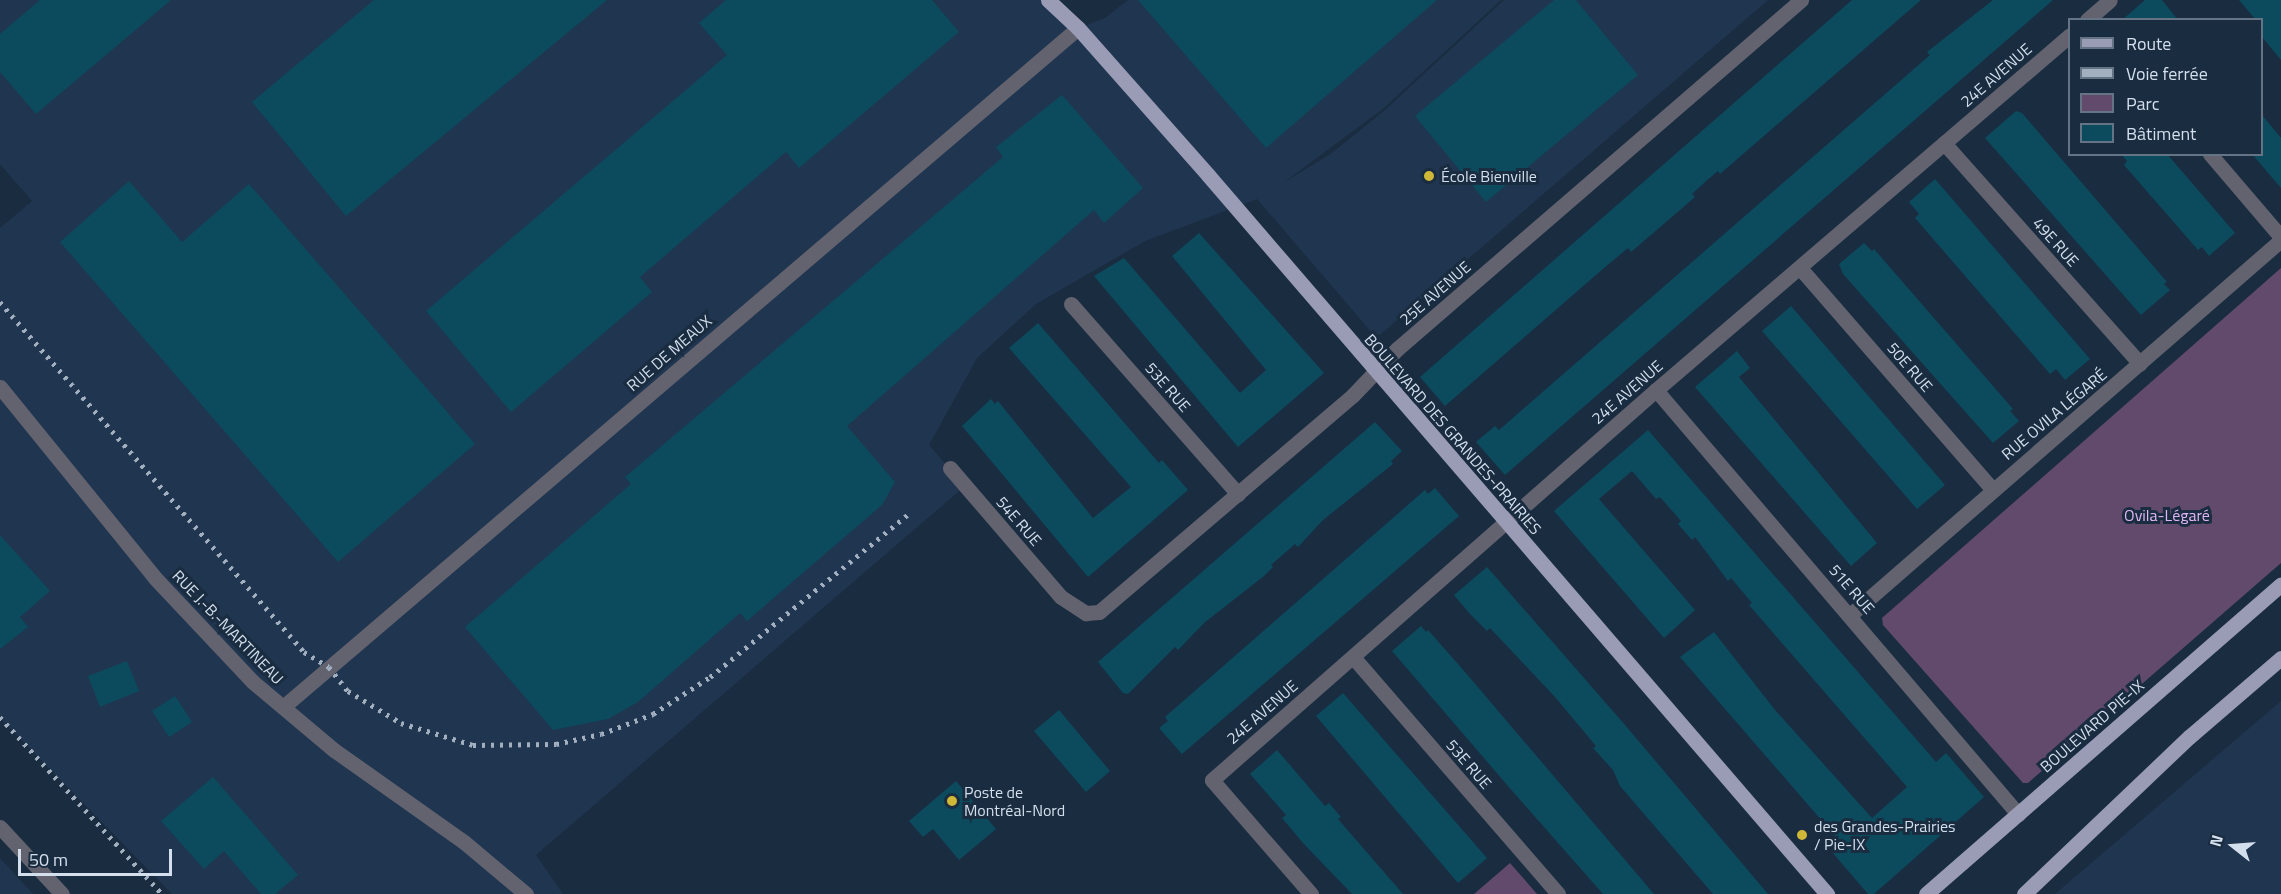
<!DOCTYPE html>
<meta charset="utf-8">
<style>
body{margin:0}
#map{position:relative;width:2281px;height:894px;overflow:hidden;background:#1a2c40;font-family:"Titillium Web",sans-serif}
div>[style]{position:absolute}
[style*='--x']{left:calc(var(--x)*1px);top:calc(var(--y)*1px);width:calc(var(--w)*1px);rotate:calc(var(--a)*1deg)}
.built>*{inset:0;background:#20354f}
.green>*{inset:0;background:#614a6b}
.building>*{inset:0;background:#0b4b5d}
.minor>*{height:15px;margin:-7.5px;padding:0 7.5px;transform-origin:7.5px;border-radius:7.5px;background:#636370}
.major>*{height:15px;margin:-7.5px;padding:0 7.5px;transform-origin:7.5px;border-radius:7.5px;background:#9a9bb5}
.rail>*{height:4.5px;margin-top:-2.25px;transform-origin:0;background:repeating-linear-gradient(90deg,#a2afbf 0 3px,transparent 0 9px)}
.dots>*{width:16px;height:16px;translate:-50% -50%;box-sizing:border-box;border:3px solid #1a2c40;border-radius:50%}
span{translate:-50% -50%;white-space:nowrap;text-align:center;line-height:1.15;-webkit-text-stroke:6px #1a2c40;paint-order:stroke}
.street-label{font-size:16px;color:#d4dfed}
.poi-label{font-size:16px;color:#d4dfed}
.left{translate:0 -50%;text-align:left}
.park-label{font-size:16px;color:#e0b5f3}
.legend{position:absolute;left:2068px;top:18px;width:195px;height:138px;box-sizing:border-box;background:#1a2c40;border:2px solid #647485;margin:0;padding:8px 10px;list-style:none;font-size:18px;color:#d4dfed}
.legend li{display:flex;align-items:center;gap:12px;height:30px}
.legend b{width:30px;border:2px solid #647485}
.north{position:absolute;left:2203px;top:816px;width:60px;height:60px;-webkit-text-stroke:4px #1a2c40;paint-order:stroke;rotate:287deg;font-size:16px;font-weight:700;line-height:24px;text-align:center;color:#d4dfed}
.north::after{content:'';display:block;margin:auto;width:21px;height:27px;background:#d4dfed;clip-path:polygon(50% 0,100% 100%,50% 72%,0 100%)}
.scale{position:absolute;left:18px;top:849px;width:154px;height:27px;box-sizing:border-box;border:3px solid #d4dfed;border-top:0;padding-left:8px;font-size:18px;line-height:21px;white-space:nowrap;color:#d4dfed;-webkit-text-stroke:4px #1a2c40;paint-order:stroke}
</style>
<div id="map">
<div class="built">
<div style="clip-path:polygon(0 0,1044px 0,1078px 28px,1105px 18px,1128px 0,1501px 0,1384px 108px,1283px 183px,1332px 153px,1385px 110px,1504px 0,1768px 0,1380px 335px,1374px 335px,1257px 199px,1145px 241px,1036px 304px,977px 358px,929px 445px,965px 486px,536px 855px,563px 894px,172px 894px,0 718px,0 228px,32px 201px,0 164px)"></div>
<div style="clip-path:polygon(2281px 701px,2281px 894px,2055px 894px)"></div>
<div style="clip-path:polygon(0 858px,33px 894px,0 894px)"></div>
</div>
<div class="green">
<div style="clip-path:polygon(2281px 268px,2281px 563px,2028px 783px,2023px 783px,1883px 625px,1882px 618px)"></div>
<div style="clip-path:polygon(1510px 863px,1537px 894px,1474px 894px)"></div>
</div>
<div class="building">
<div style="clip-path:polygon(40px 0,171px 0,36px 114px,0 72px,0 34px)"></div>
<div style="clip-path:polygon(374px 0,607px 0,346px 216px,252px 102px)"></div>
<div style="clip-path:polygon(726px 0,932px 0,959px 32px,799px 168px,786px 152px,640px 277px,652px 292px,511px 412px,426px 311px,727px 55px,699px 23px)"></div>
<div style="clip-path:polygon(1138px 0,1437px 0,1266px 148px)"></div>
<div style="clip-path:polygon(1554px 0,1576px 0,1638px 75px,1486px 202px,1415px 116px)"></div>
<div style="clip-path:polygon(1852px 0,1921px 0,1720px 174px,1718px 171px,1705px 182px,1692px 194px,1695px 197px,1687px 204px,1631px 252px,1628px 248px,1604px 268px,1445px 406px,1420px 377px)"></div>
<div style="clip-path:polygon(1993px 0,2053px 0,1505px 475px,1476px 442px,1495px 426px,1499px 430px,1930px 55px,1927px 52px)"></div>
<div style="clip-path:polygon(2145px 0,2162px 0,2178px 20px,2122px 20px)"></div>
<div style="clip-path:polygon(2239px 0,2281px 0,2281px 60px,2262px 37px,2262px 20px,2256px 20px)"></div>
<div style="clip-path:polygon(1062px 95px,1143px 188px,1104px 223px,1094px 210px,847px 426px,895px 482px,882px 505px,747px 621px,740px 613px,638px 702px,608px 719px,553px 730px,465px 627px,631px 484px,625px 477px,1003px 157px,996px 147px)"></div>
<div style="clip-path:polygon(2016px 111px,2022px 113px,2167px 282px,2164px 284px,2170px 290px,2141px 315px,1985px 138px)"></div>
<div style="clip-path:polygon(2262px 115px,2281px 138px,2281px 188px,2252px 154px,2262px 154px)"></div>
<div style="clip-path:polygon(2121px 154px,2167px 154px,2235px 233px,2209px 256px,2202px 247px,2198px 250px,2124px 165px,2127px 161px)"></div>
<div style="clip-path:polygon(1935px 179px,2090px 359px,2065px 380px,2056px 369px,2050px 374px,1915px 218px,1919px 214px,1909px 202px)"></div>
<div style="clip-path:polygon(129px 181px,182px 242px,249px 184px,475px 444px,338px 562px,60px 242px)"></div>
<div style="clip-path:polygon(1199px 233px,1324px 373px,1238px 447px,1094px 276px,1124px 258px,1240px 393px,1266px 370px,1172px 256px)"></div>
<div style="clip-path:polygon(1864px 243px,1872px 251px,1874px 249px,2013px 409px,2010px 411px,2019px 421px,1993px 443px,1843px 274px,1839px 264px)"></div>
<div style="clip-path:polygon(1791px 306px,1945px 485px,1917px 509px,1762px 331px)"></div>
<div style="clip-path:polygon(1038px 323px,1159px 463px,1162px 460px,1188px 490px,1088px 577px,962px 426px,991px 399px,995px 404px,998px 401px,1093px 518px,1131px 487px,1009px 348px)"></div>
<div style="clip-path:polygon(1737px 351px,1750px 368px,1739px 377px,1877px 543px,1851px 566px,1695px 387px)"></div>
<div style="clip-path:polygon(1375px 422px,1402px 451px,1391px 461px,1393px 464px,1323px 520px,1298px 547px,1295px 544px,1271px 565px,1273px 567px,1264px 576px,1204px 623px,1178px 650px,1175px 647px,1128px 694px,1123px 693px,1098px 662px)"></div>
<div style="clip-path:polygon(1648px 430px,1936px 762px,1946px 753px,1984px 797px,1874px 894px,1868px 894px,1832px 852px,1842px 844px,1680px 657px,1714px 632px,1775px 710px,1872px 818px,1907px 787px,1749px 605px,1752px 603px,1731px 578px,1728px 581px,1695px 537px,1692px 540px,1678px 524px,1681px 521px,1660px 497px,1656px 499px,1632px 471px,1599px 499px,1695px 610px,1664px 638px,1554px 511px)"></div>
<div style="clip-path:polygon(1435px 488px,1459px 516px,1182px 754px,1159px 728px,1168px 721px,1165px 717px,1425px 490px,1428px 494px)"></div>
<div style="clip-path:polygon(0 535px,50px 591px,20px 617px,28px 627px,0 649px)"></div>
<div style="clip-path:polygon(1487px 567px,1625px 725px,1768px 894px,1713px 894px,1620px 786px,1613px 770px,1593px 748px,1596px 746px,1555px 697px,1490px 628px,1487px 631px,1470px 614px,1454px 595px)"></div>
<div style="clip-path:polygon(1421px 626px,1426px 632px,1428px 630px,1465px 672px,1654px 894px,1603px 894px,1514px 793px,1392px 651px)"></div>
<div style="clip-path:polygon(127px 661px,139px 691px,100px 707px,88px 676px)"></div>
<div style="clip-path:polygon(1343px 693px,1487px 858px,1458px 883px,1316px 716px)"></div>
<div style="clip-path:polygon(175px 696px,192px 722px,169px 737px,152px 711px)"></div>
<div style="clip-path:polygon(1059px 710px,1110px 771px,1086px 792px,1034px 731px)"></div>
<div style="clip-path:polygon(1277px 750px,1325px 806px,1329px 803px,1341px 817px,1338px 819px,1403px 894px,1352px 894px,1303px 843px,1282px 818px,1286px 815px,1250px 774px)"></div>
<div style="clip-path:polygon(213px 777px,298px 875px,275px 894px,261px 894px,224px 851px,204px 869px,161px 821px)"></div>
<div style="clip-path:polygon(956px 781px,996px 829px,959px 860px,933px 829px,923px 837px,909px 821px)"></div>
</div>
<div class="minor">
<div style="--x:2087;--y:20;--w:30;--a:-41"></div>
<div style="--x:1944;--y:143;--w:295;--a:48.4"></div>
<div style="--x:2210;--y:154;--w:109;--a:49.5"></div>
<div style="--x:1800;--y:268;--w:294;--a:49"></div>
<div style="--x:1071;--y:304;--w:253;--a:48.7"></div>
<div style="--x:0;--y:387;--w:246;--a:50.9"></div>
<div style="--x:155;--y:578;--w:143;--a:46.7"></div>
<div style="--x:253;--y:682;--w:106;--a:40"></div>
<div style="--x:334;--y:750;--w:159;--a:35.3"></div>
<div style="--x:464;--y:842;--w:81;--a:40"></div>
<div style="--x:1656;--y:390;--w:558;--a:49.51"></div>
<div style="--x:950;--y:468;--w:170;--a:49.3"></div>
<div style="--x:1061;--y:597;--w:30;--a:33"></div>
<div style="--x:1086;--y:613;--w:13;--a:-4"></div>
<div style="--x:1099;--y:612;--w:334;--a:-40.5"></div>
<div style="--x:1353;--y:395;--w:64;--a:-46.3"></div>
<div style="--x:1397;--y:349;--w:534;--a:-40.82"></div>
<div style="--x:1850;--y:615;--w:571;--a:-41.03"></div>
<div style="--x:1353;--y:657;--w:313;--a:49.1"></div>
<div style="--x:283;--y:707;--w:1045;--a:-40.5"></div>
<div style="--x:0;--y:827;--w:91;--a:47.2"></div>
<div style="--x:1311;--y:894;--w:151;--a:-131"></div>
<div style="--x:1212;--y:780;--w:591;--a:-41.3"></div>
<div style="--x:1656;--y:390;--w:545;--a:-40.61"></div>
</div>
<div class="major">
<div style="--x:1048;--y:0;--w:41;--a:43"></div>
<div style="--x:1078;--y:28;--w:196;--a:48.5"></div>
<div style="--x:1208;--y:175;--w:949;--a:49.27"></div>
<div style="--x:1926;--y:894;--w:471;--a:-41.1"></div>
<div style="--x:2024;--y:894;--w:228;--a:-43.6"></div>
<div style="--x:2189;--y:737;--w:121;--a:-40.7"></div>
</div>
<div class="rail">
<div style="--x:0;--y:302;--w:464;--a:49"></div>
<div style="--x:304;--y:652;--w:29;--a:31"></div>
<div style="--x:329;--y:667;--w:31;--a:52"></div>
<div style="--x:348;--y:691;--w:62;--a:31.1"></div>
<div style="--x:401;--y:723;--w:75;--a:17"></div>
<div style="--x:473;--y:745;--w:83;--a:-0.7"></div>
<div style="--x:556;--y:744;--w:46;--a:-12.5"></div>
<div style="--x:601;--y:734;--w:56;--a:-21"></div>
<div style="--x:653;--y:714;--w:68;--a:-33"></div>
<div style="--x:710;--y:677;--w:260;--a:-39.4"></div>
<div style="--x:0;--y:717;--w:240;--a:47.5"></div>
</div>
<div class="dots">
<div style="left:1429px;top:176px;background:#cfb837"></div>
<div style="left:952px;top:801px;background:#cfb837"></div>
<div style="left:1802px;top:835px;background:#cfb837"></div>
</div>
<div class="street-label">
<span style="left:1996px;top:75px;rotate:-41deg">24E AVENUE</span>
<span style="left:2056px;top:242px;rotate:48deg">49E RUE</span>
<span style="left:1435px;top:293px;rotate:-41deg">25E AVENUE</span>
<span style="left:669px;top:353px;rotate:-41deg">RUE DE MEAUX</span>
<span style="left:1910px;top:367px;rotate:49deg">50E RUE</span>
<span style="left:1168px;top:387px;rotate:49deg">53E RUE</span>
<span style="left:1627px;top:392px;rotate:-41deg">24E AVENUE</span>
<span style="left:2054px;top:414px;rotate:-40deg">RUE OVILA LÉGARÉ</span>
<span style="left:1453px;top:434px;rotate:49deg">BOULEVARD DES GRANDES-PRAIRIES</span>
<span style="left:1019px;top:521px;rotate:49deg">54E RUE</span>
<span style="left:1852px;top:589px;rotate:49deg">51E RUE</span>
<span style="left:228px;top:627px;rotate:46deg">RUE J.-B.-MARTINEAU</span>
<span style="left:1262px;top:712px;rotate:-41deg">24E AVENUE</span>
<span style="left:2092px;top:726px;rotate:-41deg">BOULEVARD PIE-IX</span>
<span style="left:1469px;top:764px;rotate:49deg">53E RUE</span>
</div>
<div class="poi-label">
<span class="left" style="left:1441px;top:176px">École Bienville</span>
<span class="left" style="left:964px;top:801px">Poste de<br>Montréal-Nord</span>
<span class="left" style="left:1814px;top:835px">des Grandes-Prairies<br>/ Pie-IX</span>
</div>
<div class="park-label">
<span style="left:2167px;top:515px">Ovila-Légaré</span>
</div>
<ul class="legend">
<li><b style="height:8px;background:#9a9bb5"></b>Route</li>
<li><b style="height:8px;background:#a2afbf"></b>Voie ferrée</li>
<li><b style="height:16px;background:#614a6b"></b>Parc</li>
<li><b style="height:16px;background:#0b4b5d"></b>Bâtiment</li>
</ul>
<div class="north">N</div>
<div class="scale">50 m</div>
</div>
